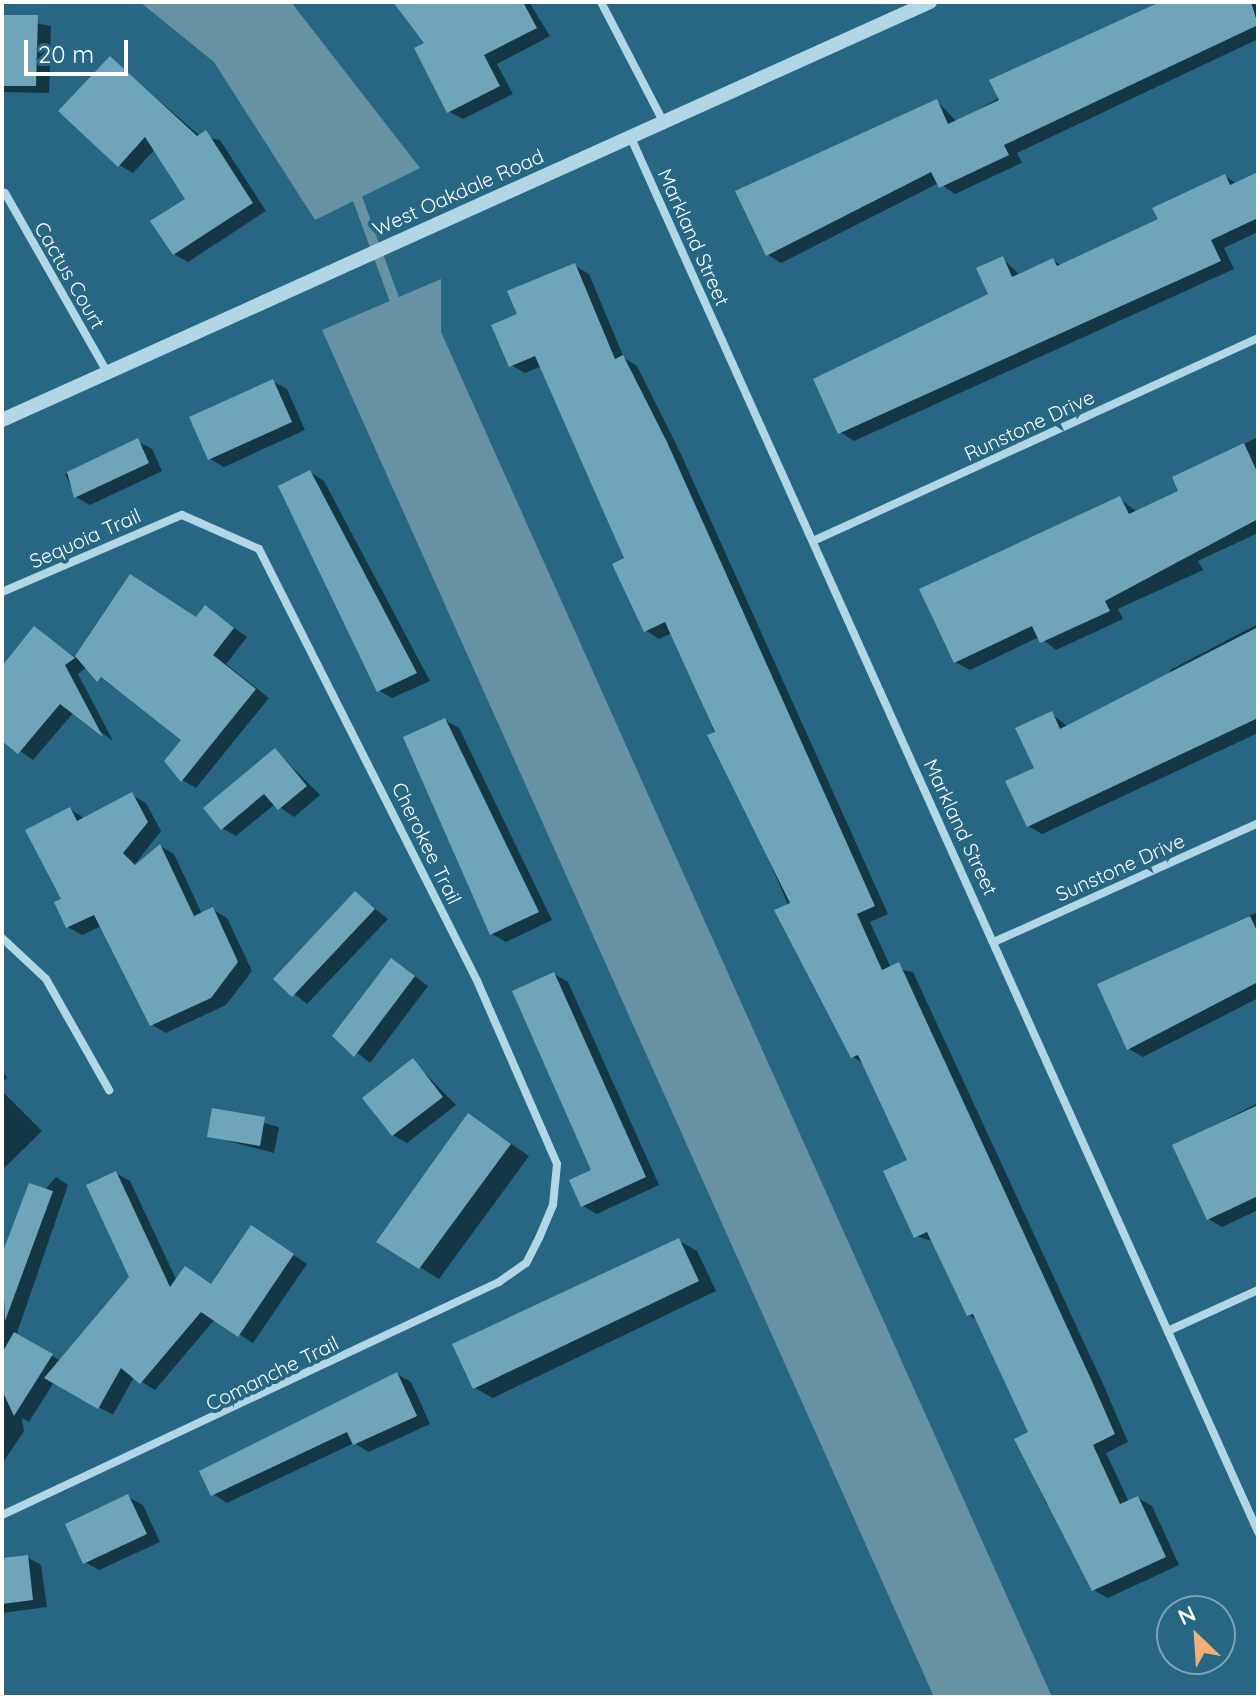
<!DOCTYPE html>
<style>
body{margin:0}
#map{position:relative;width:1260px;height:1699px;overflow:hidden;background:#276784;font-family:Quicksand,sans-serif}
div>[style]{position:absolute}
[style*='--x']{left:calc(var(--x)*1px);top:calc(var(--y)*1px);width:calc(var(--w)*1px);rotate:calc(var(--a)*1deg)}
.water>*{inset:0;background:#6792a4}
.shadow>*{inset:0;background:#0007}
.stream>*{height:10px;margin:-5px;padding:0 5px;transform-origin:5px;border-radius:5px;background:#6792a4}
.building>*{inset:0;background:#70a4bb}
.minor>*{height:8px;margin:-4px;padding:0 4px;transform-origin:4px;border-radius:4px;background:#b1d7e7}
.tertiary>*{height:14px;margin:-7px;padding:0 7px;transform-origin:7px;border-radius:7px;background:#b1d7e7}
span{translate:-50% -50%;white-space:nowrap;text-align:center;line-height:1.15;-webkit-text-stroke:8px #276784;paint-order:stroke}
.street-label{font-size:20px;color:#fff}
.frame{position:absolute;inset:0;border:4px solid #fff;pointer-events:none}
.north{position:absolute;left:1156px;top:1595px;width:80px;height:80px;box-sizing:border-box;background:#276784;border:2px solid #7da4b5;border-radius:50%;rotate:335deg;font-size:22px;font-weight:700;line-height:32px;text-align:center;color:#fff}
.north::after{content:'';display:block;margin:auto;width:28px;height:36px;background:#efaf77;clip-path:polygon(50% 0,100% 100%,50% 72%,0 100%)}
.scale{position:absolute;left:24px;top:40px;width:104px;height:36px;box-sizing:border-box;border:4px solid #fff;border-top:0;padding-left:10px;font-size:24px;line-height:28px;white-space:nowrap;color:#fff;-webkit-text-stroke:6px #276784;paint-order:stroke}
</style>
<div id="map">
<div class="water">
<div style="clip-path:polygon(140px 2px,291px 2px,420px 168px,315px 220px,214px 62px)"></div>
<div style="clip-path:polygon(441px 279px,441px 332px,1052px 1697px,934px 1697px,322px 330px)"></div>
</div>
<div class="shadow">
<div style="clip-path:polygon(395px 2px,529px 2px,550px 36px,497px 64px,513px 94px,463px 119px,448px 111px,427px 44px)"></div>
<div style="clip-path:polygon(1165px 2px,1258px 2px,1258px 39px,1017px 153px,1022px 163px,955px 194px,939px 183px,781px 263px,767px 254px,937px 101px,957px 122px)"></div>
<div style="clip-path:polygon(2px 17px,51px 26px,49px 93px,2px 92px)"></div>
<div style="clip-path:polygon(110px 58px,200px 136px,220px 140px,266px 211px,188px 262px,174px 254px,188px 199px,155px 149px,133px 173px,119px 165px)"></div>
<div style="clip-path:polygon(1258px 174px,1258px 232px,1224px 248px,1234px 269px,854px 441px,840px 432px,991px 295px,1003px 259px,1020px 275px,1053px 260px,1062px 266px,1160px 220px,1224px 176px,1238px 184px)"></div>
<div style="clip-path:polygon(574px 265px,589px 274px,624px 358px,637px 366px,680px 452px,888px 914px,870px 922px,891px 968px,913px 972px,1104px 1386px,1128px 1442px,1106px 1453px,1129px 1502px,1138px 1498px,1152px 1506px,1179px 1565px,1108px 1598px,1094px 1590px,1057px 1511px,1047px 1505px,1017px 1440px,1031px 1433px,978px 1321px,969px 1315px,935px 1242px,916px 1236px,910px 1161px,864px 1064px,853px 1057px,672px 633px,659px 639px,645px 630px,627px 559px,542px 366px,525px 373px,511px 365px,519px 315px)"></div>
<div style="clip-path:polygon(272px 381px,287px 389px,305px 430px,224px 467px,210px 459px)"></div>
<div style="clip-path:polygon(1258px 437px,1258px 533px,1198px 561px,1203px 570px,1118px 609px,1123px 619px,1056px 650px,1039px 637px,970px 670px,955px 662px,1120px 499px,1137px 512px,1181px 492px,1175px 478px)"></div>
<div style="clip-path:polygon(137px 441px,152px 449px,162px 471px,90px 505px,76px 497px,65px 474px)"></div>
<div style="clip-path:polygon(310px 472px,324px 481px,430px 681px,392px 698px,378px 690px)"></div>
<div style="clip-path:polygon(131px 576px,197px 619px,206px 608px,247px 637px,226px 664px,269px 698px,196px 788px,182px 780px,184px 740px,87px 667px,78px 674px,113px 741px,74px 712px,33px 760px,2px 738px,2px 669px,34px 628px,76px 658px)"></div>
<div style="clip-path:polygon(1258px 624px,1258px 733px,1042px 834px,1028px 826px,1051px 713px,1069px 728px,1173px 679px,1170px 670px)"></div>
<div style="clip-path:polygon(445px 720px,459px 728px,552px 920px,506px 942px,492px 934px)"></div>
<div style="clip-path:polygon(275px 750px,320px 795px,294px 817px,275px 804px,236px 836px,222px 828px)"></div>
<div style="clip-path:polygon(132px 795px,146px 803px,161px 831px,132px 868px,160px 846px,174px 854px,202px 914px,212px 909px,227px 918px,252px 971px,226px 1005px,166px 1033px,152px 1025px,102px 926px,82px 935px,68px 927px,63px 900px,70px 809px,85px 819px)"></div>
<div style="clip-path:polygon(356px 894px,388px 919px,307px 1004px,276px 979px)"></div>
<div style="clip-path:polygon(1258px 912px,1258px 998px,1143px 1057px,1129px 1049px,1099px 985px)"></div>
<div style="clip-path:polygon(405px 969px,428px 986px,370px 1063px,335px 1035px)"></div>
<div style="clip-path:polygon(554px 974px,568px 982px,659px 1185px,597px 1214px,583px 1206px,594px 1171px)"></div>
<div style="clip-path:polygon(413px 1061px,456px 1105px,407px 1143px,393px 1135px)"></div>
<div style="clip-path:polygon(2px 1070px,7px 1078px,2px 1082px)"></div>
<div style="clip-path:polygon(2px 1091px,42px 1131px,2px 1170px)"></div>
<div style="clip-path:polygon(1258px 1103px,1258px 1210px,1222px 1227px,1208px 1219px,1174px 1146px)"></div>
<div style="clip-path:polygon(214px 1110px,279px 1127px,274px 1153px,209px 1136px)"></div>
<div style="clip-path:polygon(487px 1127px,529px 1156px,439px 1279px,379px 1242px)"></div>
<div style="clip-path:polygon(116px 1173px,130px 1181px,177px 1281px,213px 1285px,265px 1236px,307px 1264px,253px 1343px,215px 1319px,155px 1390px,134px 1377px,113px 1415px,54px 1382px,29px 1422px,22px 1418px,24px 1431px,4px 1461px,2px 1260px,14px 1226px,56px 1177px,68px 1185px,16px 1336px,61px 1361px,132px 1277px)"></div>
<div style="clip-path:polygon(678px 1240px,697px 1251px,716px 1291px,493px 1398px,475px 1388px)"></div>
<div style="clip-path:polygon(397px 1374px,411px 1382px,430px 1424px,369px 1452px,354px 1443px,227px 1503px,213px 1494px)"></div>
<div style="clip-path:polygon(128px 1497px,143px 1505px,160px 1542px,99px 1570px,85px 1562px)"></div>
<div style="clip-path:polygon(27px 1557px,41px 1565px,47px 1607px,2px 1613px,2px 1560px)"></div>
</div>
<div class="stream">
<div style="--x:354;--y:189;--w:128;--a:69.9"></div>
</div>
<div class="building">
<div style="clip-path:polygon(393px 2px,523px 2px,537px 28px,484px 55px,500px 86px,447px 113px,414px 48px,424px 43px)"></div>
<div style="clip-path:polygon(1160px 2px,1251px 2px,1258px 25px,1004px 145px,1009px 155px,939px 188px,931px 172px,766px 256px,735px 191px,937px 99px,948px 124px,999px 100px,989px 80px)"></div>
<div style="clip-path:polygon(2px 15px,38px 15px,36px 86px,2px 86px)"></div>
<div style="clip-path:polygon(110px 56px,197px 136px,206px 130px,253px 203px,173px 255px,150px 221px,185px 199px,145px 137px,118px 167px,58px 111px)"></div>
<div style="clip-path:polygon(1258px 172px,1258px 218px,1211px 240px,1221px 261px,838px 434px,813px 379px,988px 294px,976px 268px,1003px 256px,1012px 277px,1053px 258px,1057px 266px,1158px 219px,1152px 208px,1225px 174px,1230px 185px)"></div>
<div style="clip-path:polygon(575px 263px,615px 359px,623px 355px,667px 442px,875px 906px,857px 914px,882px 970px,899px 962px,1090px 1377px,1115px 1434px,1093px 1445px,1120px 1504px,1138px 1496px,1166px 1557px,1092px 1591px,1014px 1439px,1028px 1432px,973px 1314px,967px 1316px,927px 1232px,914px 1238px,883px 1171px,907px 1160px,858px 1055px,851px 1058px,774px 910px,790px 903px,707px 735px,715px 732px,665px 622px,644px 632px,612px 564px,624px 558px,535px 356px,509px 367px,491px 325px,517px 314px,507px 291px)"></div>
<div style="clip-path:polygon(273px 379px,292px 422px,208px 460px,189px 417px)"></div>
<div style="clip-path:polygon(138px 438px,149px 463px,74px 498px,67px 472px)"></div>
<div style="clip-path:polygon(1244px 443px,1258px 474px,1258px 519px,1105px 601px,1110px 611px,1040px 643px,1032px 626px,954px 663px,919px 589px,1120px 496px,1129px 514px,1178px 491px,1172px 477px)"></div>
<div style="clip-path:polygon(310px 470px,417px 673px,377px 692px,278px 486px)"></div>
<div style="clip-path:polygon(130px 574px,196px 617px,205px 605px,234px 628px,213px 655px,256px 689px,181px 782px,164px 761px,181px 740px,101px 677px,97px 682px,75px 656px)"></div>
<div style="clip-path:polygon(34px 626px,75px 658px,65px 665px,103px 737px,60px 704px,18px 754px,2px 741px,2px 666px)"></div>
<div style="clip-path:polygon(1258px 627px,1258px 718px,1027px 827px,1005px 781px,1034px 768px,1015px 728px,1052px 711px,1060px 729px)"></div>
<div style="clip-path:polygon(445px 718px,539px 912px,490px 935px,403px 737px)"></div>
<div style="clip-path:polygon(275px 748px,307px 786px,278px 810px,264px 794px,221px 830px,203px 808px)"></div>
<div style="clip-path:polygon(132px 792px,148px 822px,123px 853px,135px 865px,160px 844px,194px 916px,213px 907px,238px 962px,211px 998px,150px 1026px,94px 915px,66px 928px,54px 902px,61px 899px,25px 830px,70px 807px,77px 821px)"></div>
<div style="clip-path:polygon(355px 891px,375px 909px,292px 997px,273px 979px)"></div>
<div style="clip-path:polygon(1250px 916px,1258px 933px,1258px 982px,1127px 1050px,1097px 984px)"></div>
<div style="clip-path:polygon(391px 958px,415px 976px,354px 1057px,332px 1036px)"></div>
<div style="clip-path:polygon(554px 972px,646px 1177px,581px 1207px,569px 1180px,591px 1170px,512px 991px)"></div>
<div style="clip-path:polygon(413px 1058px,443px 1097px,392px 1136px,362px 1098px)"></div>
<div style="clip-path:polygon(1258px 1105px,1258px 1196px,1207px 1220px,1172px 1145px)"></div>
<div style="clip-path:polygon(212px 1108px,265px 1117px,260px 1146px,207px 1137px)"></div>
<div style="clip-path:polygon(468px 1113px,511px 1144px,419px 1269px,376px 1242px)"></div>
<div style="clip-path:polygon(116px 1171px,170px 1287px,185px 1266px,211px 1284px,251px 1225px,294px 1254px,238px 1337px,201px 1312px,140px 1384px,121px 1368px,98px 1409px,44px 1378px,129px 1277px,86px 1185px)"></div>
<div style="clip-path:polygon(29px 1183px,53px 1191px,5px 1321px,2px 1254px)"></div>
<div style="clip-path:polygon(679px 1238px,699px 1281px,473px 1389px,452px 1344px)"></div>
<div style="clip-path:polygon(14px 1332px,53px 1354px,14px 1416px,2px 1390px,2px 1353px)"></div>
<div style="clip-path:polygon(397px 1372px,417px 1416px,353px 1445px,347px 1432px,211px 1496px,199px 1471px)"></div>
<div style="clip-path:polygon(128px 1494px,147px 1534px,83px 1564px,65px 1524px)"></div>
<div style="clip-path:polygon(28px 1555px,33px 1600px,2px 1604px,2px 1558px)"></div>
</div>
<div class="minor">
<div style="--x:601;--y:2;--w:136;--a:62.5"></div>
<div style="--x:631;--y:138;--w:1529;--a:65.78"></div>
<div style="--x:5;--y:193;--w:206;--a:60.3"></div>
<div style="--x:813;--y:541;--w:489;--a:-24.5"></div>
<div style="--x:2;--y:592;--w:196;--a:-23.2"></div>
<div style="--x:182;--y:515;--w:84;--a:23.8"></div>
<div style="--x:259;--y:549;--w:486;--a:63.2"></div>
<div style="--x:478;--y:983;--w:197;--a:66.4"></div>
<div style="--x:557;--y:1164;--w:41;--a:95.6"></div>
<div style="--x:553;--y:1205;--w:36;--a:113"></div>
<div style="--x:539;--y:1238;--w:28;--a:117"></div>
<div style="--x:526;--y:1263;--w:33;--a:145"></div>
<div style="--x:499;--y:1282;--w:549;--a:154.88"></div>
<div style="--x:2;--y:938;--w:60;--a:43"></div>
<div style="--x:46;--y:979;--w:128;--a:60.4"></div>
<div style="--x:996;--y:941;--w:287;--a:-24.2"></div>
<div style="--x:1170;--y:1330;--w:97;--a:-24.4"></div>
</div>
<div class="tertiary">
<div style="--x:2;--y:420;--w:1018;--a:-24.25"></div>
</div>
<div class="street-label">
<span style="left:458px;top:192px;rotate:-24deg">West Oakdale Road</span>
<span style="left:694px;top:237px;rotate:66deg">Markland Street</span>
<span style="left:70px;top:275px;rotate:60deg">Cactus Court</span>
<span style="left:1029px;top:425px;rotate:-25deg">Runstone Drive</span>
<span style="left:85px;top:538px;rotate:-24deg">Sequoia Trail</span>
<span style="left:961px;top:827px;rotate:65deg">Markland Street</span>
<span style="left:427px;top:843px;rotate:64deg">Cherokee Trail</span>
<span style="left:1120px;top:867px;rotate:-24deg">Sunstone Drive</span>
<span style="left:272px;top:1373px;rotate:-26deg">Comanche Trail</span>
</div>
<div class="frame"></div>
<div class="north">N</div>
<div class="scale">20 m</div>
</div>
